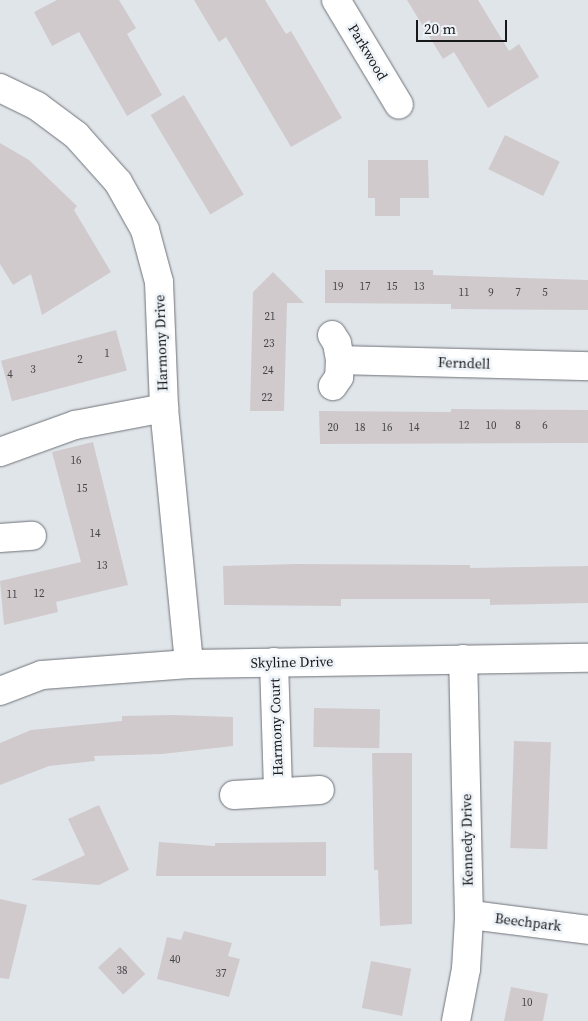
<!DOCTYPE html>
<style>
body{margin:0}
#map{position:relative;width:588px;height:1021px;overflow:hidden;background:#e0e5ea;font-family:"Source Serif 4",serif}
div>[style]{position:absolute}
.building>*{inset:0;background:#d0cacd;transform-origin:0 0}
.roads{filter:drop-shadow(0 0 1px #6f7378) drop-shadow(0 0 1px #6f7378)}
.minor>*{height:28px;margin:-14px;padding:0 14px;transform-origin:14px;border-radius:14px;background:#fff}
span{translate:-50% -50%;white-space:nowrap;text-align:center;line-height:1.15;-webkit-text-stroke:5px #eef3f8;paint-order:stroke}
.number-label{font-size:11px;color:#454447}
.number-label span{-webkit-text-stroke-width:0}
.street-label{font-size:14px;color:#17181a}
.scale{position:absolute;left:416px;top:20px;width:91px;height:22px;box-sizing:border-box;border:2px solid #17181a;border-top:0;padding-left:6px;font-size:15px;line-height:18px;white-space:nowrap;color:#17181a;-webkit-text-stroke:4px #eef3f8;paint-order:stroke}
</style>
<div id="map">
<div class="building">
<div style="clip-path:polygon(57px 0,119px 0,136px 28px,127px 34px,162px 95px,127px 116px,79px 32px,52px 46px,34px 12px)"></div>
<div style="clip-path:polygon(194px 0,265px 0,286px 34px,291px 31px,342px 118px,291px 147px,226px 37px,219px 42px)"></div>
<div style="clip-path:polygon(407px 0,478px 0,509px 51px,519px 44px,539px 77px,488px 108px,454px 52px,443px 59px)"></div>
<div style="left:184px;top:95px;width:116px;height:39px;rotate:59deg"></div>
<div style="left:505px;top:135px;width:61px;height:38px;rotate:26deg"></div>
<div style="clip-path:polygon(0 143px,29px 160px,77px 206px,74px 210px,111px 272px,42px 315px,31px 274px,13px 285px,0 264px)"></div>
<div style="clip-path:polygon(368px 160px,428px 160px,429px 198px,400px 198px,400px 216px,375px 216px,375px 198px,368px 198px)"></div>
<div style="clip-path:polygon(325px 270px,433px 270px,433px 275px,588px 280px,588px 310px,451px 309px,451px 304px,325px 303px)"></div>
<div style="clip-path:polygon(273px 272px,304px 303px,287px 303px,284px 411px,250px 411px,253px 292px)"></div>
<div style="left:116px;top:330px;width:42px;height:119px;rotate:75deg"></div>
<div style="clip-path:polygon(451px 409px,588px 410px,588px 443px,320px 444px,319px 411px,451px 412px)"></div>
<div style="clip-path:polygon(93px 442px,128px 585px,56px 602px,58px 612px,4px 625px,0 581px,81px 562px,52px 452px)"></div>
<div style="clip-path:polygon(295px 564px,470px 565px,470px 568px,588px 566px,588px 603px,490px 605px,490px 599px,341px 599px,341px 606px,224px 605px,223px 566px)"></div>
<div style="left:314px;top:708px;width:66px;height:39px;rotate:1deg"></div>
<div style="clip-path:polygon(172px 715px,233px 717px,233px 746px,162px 754px,94px 756px,95px 761px,49px 766px,0 785px,0 743px,31px 730px,122px 721px,122px 716px)"></div>
<div style="left:514px;top:741px;width:37px;height:107px;rotate:2deg"></div>
<div style="clip-path:polygon(372px 753px,412px 753px,412px 924px,380px 926px,378px 870px,374px 870px)"></div>
<div style="clip-path:polygon(99px 805px,129px 870px,99px 885px,31px 880px,85px 855px,68px 819px)"></div>
<div style="clip-path:polygon(159px 842px,215px 846px,215px 843px,326px 842px,326px 876px,156px 876px)"></div>
<div style="clip-path:polygon(0 899px,27px 905px,9px 979px,0 978px)"></div>
<div style="clip-path:polygon(184px 931px,232px 943px,228px 956px,240px 959px,229px 997px,157px 979px,167px 937px,181px 940px)"></div>
<div style="left:120px;top:947px;width:37px;height:30px;rotate:47deg"></div>
<div style="left:371px;top:961px;width:41px;height:48px;rotate:11deg"></div>
<div style="clip-path:polygon(511px 987px,548px 994px,543px 1021px,504px 1021px)"></div>
</div>
<div class="roads">
<div class="minor">
<div style="left:336px;top:0;width:122px;rotate:59deg"></div>
<div style="left:0;top:88px;width:41px;rotate:25.9deg"></div>
<div style="left:37px;top:106px;width:49px;rotate:36.6deg"></div>
<div style="left:76px;top:135px;width:63px;rotate:48.2deg"></div>
<div style="left:118px;top:182px;width:55px;rotate:60.6deg"></div>
<div style="left:145px;top:230px;width:54px;rotate:74.9deg"></div>
<div style="left:159px;top:282px;width:126px;rotate:87.7deg"></div>
<div style="left:164px;top:408px;width:257px;rotate:84.4deg"></div>
<div style="left:332px;top:335px;width:9px;rotate:58deg"></div>
<div style="left:337px;top:343px;width:17px;rotate:80deg"></div>
<div style="left:340px;top:360px;width:17px;rotate:93deg"></div>
<div style="left:339px;top:377px;width:11px;rotate:124deg"></div>
<div style="left:340px;top:360px;width:248px;rotate:1.4deg"></div>
<div style="left:0;top:452px;width:80px;rotate:-19.8deg"></div>
<div style="left:75px;top:425px;width:91px;rotate:-10.8deg"></div>
<div style="left:0;top:538px;width:32px;rotate:-4deg"></div>
<div style="left:274px;top:662px;width:130px;rotate:88.2deg"></div>
<div style="left:0;top:691px;width:45px;rotate:-20.9deg"></div>
<div style="left:42px;top:675px;width:147px;rotate:-4.3deg"></div>
<div style="left:189px;top:664px;width:399px;rotate:-0.9deg"></div>
<div style="left:234px;top:795px;width:86px;rotate:-3.3deg"></div>
<div style="left:469px;top:918px;width:10px;rotate:-11deg"></div>
<div style="left:479px;top:916px;width:110px;rotate:7.3deg"></div>
<div style="left:456px;top:1021px;width:53px;rotate:-79.1deg"></div>
<div style="left:466px;top:969px;width:51px;rotate:-86.6deg"></div>
<div style="left:469px;top:918px;width:259px;rotate:-91.3deg"></div>
</div>
</div>
<div class="number-label">
<span style="left:338px;top:287px">19</span>
<span style="left:365px;top:287px">17</span>
<span style="left:392px;top:287px">15</span>
<span style="left:419px;top:287px">13</span>
<span style="left:464px;top:293px">11</span>
<span style="left:491px;top:293px">9</span>
<span style="left:518px;top:293px">7</span>
<span style="left:545px;top:293px">5</span>
<span style="left:270px;top:317px">21</span>
<span style="left:269px;top:344px">23</span>
<span style="left:107px;top:354px">1</span>
<span style="left:80px;top:360px">2</span>
<span style="left:33px;top:370px">3</span>
<span style="left:268px;top:371px">24</span>
<span style="left:10px;top:375px">4</span>
<span style="left:267px;top:398px">22</span>
<span style="left:464px;top:426px">12</span>
<span style="left:491px;top:426px">10</span>
<span style="left:518px;top:426px">8</span>
<span style="left:545px;top:426px">6</span>
<span style="left:333px;top:428px">20</span>
<span style="left:360px;top:428px">18</span>
<span style="left:387px;top:428px">16</span>
<span style="left:414px;top:428px">14</span>
<span style="left:76px;top:461px">16</span>
<span style="left:82px;top:489px">15</span>
<span style="left:95px;top:534px">14</span>
<span style="left:102px;top:566px">13</span>
<span style="left:39px;top:594px">12</span>
<span style="left:12px;top:595px">11</span>
<span style="left:175px;top:960px">40</span>
<span style="left:122px;top:971px">38</span>
<span style="left:221px;top:974px">37</span>
<span style="left:527px;top:1003px">10</span>
</div>
<div class="street-label">
<span style="left:368px;top:52px;rotate:59deg">Parkwood</span>
<span style="left:161px;top:343px;rotate:-92deg">Harmony Drive</span>
<span style="left:464px;top:363px;rotate:2deg">Ferndell</span>
<span style="left:292px;top:662px;rotate:-1deg">Skyline Drive</span>
<span style="left:276px;top:727px;rotate:-92deg">Harmony Court</span>
<span style="left:467px;top:840px;rotate:-91deg">Kennedy Drive</span>
<span style="left:528px;top:922px;rotate:7deg">Beechpark</span>
</div>
<div class="scale">20 m</div>
</div>
